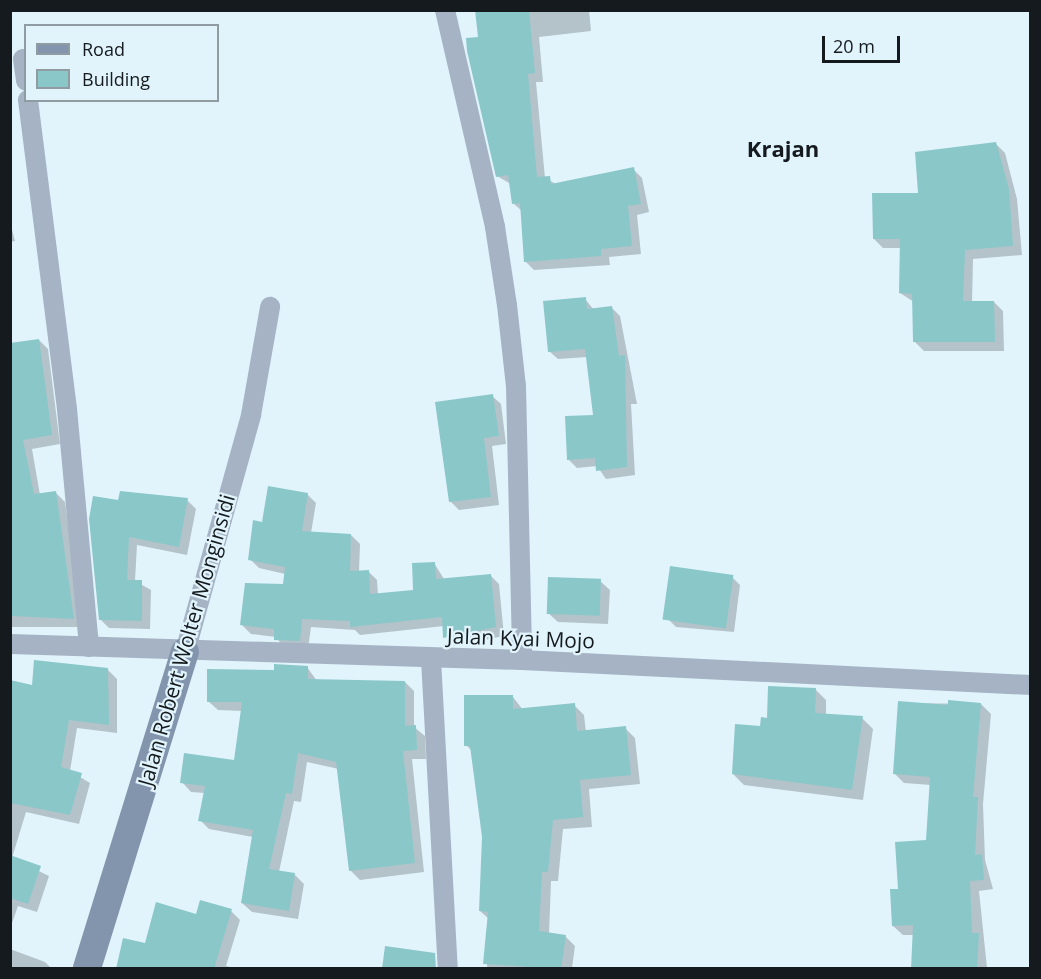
<!DOCTYPE html>
<style>
body{margin:0}
#map{position:relative;width:1041px;height:979px;overflow:hidden;background:#e1f4fc;font-family:"Open Sans",sans-serif}
div>[style]{position:absolute}
.shadow>*{inset:0;background:#0003}
.building>*{inset:0;background:#8ac7c9;transform-origin:0 0}
.street>*{height:20px;margin:-10px;padding:0 10px;transform-origin:10px;border-radius:10px;background:#a6b3c4}
.secondary>*{height:28px;margin:-14px;padding:0 14px;transform-origin:14px;border-radius:14px;background:#8295ad}
span{translate:-50% -50%;white-space:nowrap;text-align:center;line-height:1.15;-webkit-text-stroke:4.5px #e1f4fc;paint-order:stroke}
.street-label{font-size:21px;color:#141a1d}
.neighbourhood-label{font-size:22px;color:#141a1d;font-weight:700}
.frame{position:absolute;inset:0;border:12px solid #141a1d;pointer-events:none}
.legend{position:absolute;left:24px;top:24px;width:195px;height:78px;box-sizing:border-box;background:#e1f4fc;border:2px solid #8f9da3;margin:0;padding:8px 10px;list-style:none;font-size:18px;color:#141a1d}
.legend li{display:flex;align-items:center;gap:12px;height:30px}
.legend b{width:30px;border:2px solid #8f9da3}
.scale{position:absolute;left:822px;top:36px;width:78px;height:27px;box-sizing:border-box;border:3px solid #141a1d;border-top:0;padding-left:8px;font-size:18px;line-height:21px;white-space:nowrap;color:#141a1d;-webkit-text-stroke:4px #e1f4fc;paint-order:stroke}
</style>
<div id="map">
<div class="shadow">
<div style="clip-path:polygon(477px 10px,589px 10px,591px 31px,539px 37px,543px 82px,536px 82px,545px 178px,556px 184px,633px 169px,642px 178px,649px 212px,637px 215px,641px 254px,609px 257px,610px 265px,534px 270px,525px 261px,522px 211px,514px 204px,511px 184px,497px 176px)"></div>
<div style="clip-path:polygon(996px 144px,1005px 153px,1017px 199px,1022px 255px,973px 259px,972px 303px,994px 302px,1003px 311px,1004px 351px,924px 351px,915px 342px,914px 302px,900px 293px,902px 248px,883px 248px,874px 239px,920px 194px)"></div>
<div style="clip-path:polygon(10px 222px,15px 241px,10px 242px)"></div>
<div style="clip-path:polygon(585px 299px,594px 310px,611px 307px,620px 316px,637px 404px,631px 404px,635px 475px,606px 479px,597px 466px,577px 468px,568px 459px,595px 416px,588px 357px,558px 359px,549px 351px)"></div>
<div style="clip-path:polygon(39px 340px,48px 349px,60px 444px,32px 449px,40px 495px,56px 493px,65px 502px,83px 627px,10px 627px,10px 344px)"></div>
<div style="clip-path:polygon(492px 396px,501px 404px,506px 444px,492px 446px,499px 505px,459px 510px,451px 502px)"></div>
<div style="clip-path:polygon(121px 492px,187px 500px,196px 509px,187px 555px,137px 545px,135px 581px,151px 590px,150px 629px,109px 628px,100px 619px)"></div>
<div style="clip-path:polygon(307px 494px,316px 503px,311px 533px,351px 535px,360px 544px,359px 572px,368px 571px,377px 580px,378px 595px,415px 592px,434px 563px,444px 579px,490px 575px,499px 584px,504px 636px,454px 646px,444px 626px,360px 635px,355px 630px,311px 627px,308px 649px,285px 649px,276px 637px,251px 634px,242px 625px,284px 585px,285px 574px,259px 568px,250px 559px,263px 524px)"></div>
<div style="clip-path:polygon(732px 577px,740px 585px,734px 632px,676px 627px,668px 619px)"></div>
<div style="clip-path:polygon(600px 581px,610px 590px,608px 624px,558px 622px,548px 613px)"></div>
<div style="clip-path:polygon(307px 667px,317px 681px,405px 682px,414px 691px,414px 727px,425px 736px,426px 759px,412px 759px,424px 872px,360px 880px,351px 871px,339px 769px,307px 762px,301px 802px,294px 801px,279px 872px,294px 874px,304px 884px,298px 919px,252px 912px,242px 903px,253px 837px,209px 829px,200px 820px,205px 793px,191px 792px,182px 782px,235px 761px,242px 711px,218px 710px,208px 701px,276px 671px)"></div>
<div style="clip-path:polygon(108px 670px,117px 679px,117px 733px,77px 728px,70px 771px,90px 783px,79px 824px,26px 812px,12px 858px,49px 876px,37px 912px,18px 906px,10px 929px,10px 682px,34px 687px)"></div>
<div style="clip-path:polygon(815px 689px,826px 700px,826px 716px,862px 718px,873px 729px,863px 800px,744px 785px,733px 774px,761px 727px)"></div>
<div style="clip-path:polygon(513px 697px,523px 710px,574px 705px,584px 715px,586px 732px,625px 728px,635px 738px,640px 784px,589px 789px,592px 827px,563px 829px,558px 881px,551px 881px,549px 934px,565px 936px,575px 946px,572px 968px,487px 968px,489px 919px,480px 911px,483px 837px,472px 751px,466px 745px)"></div>
<div style="clip-path:polygon(899px 703px,981px 704px,991px 714px,983px 804px,985px 860px,993px 889px,979px 891px,987px 968px,912px 968px,914px 935px,903px 935px,893px 926px,899px 890px,928px 842px,931px 785px,904px 783px,895px 774px)"></div>
<div style="clip-path:polygon(231px 911px,240px 920px,226px 966px,235px 968px,117px 968px,197px 916px)"></div>
<div style="clip-path:polygon(10px 949px,45px 962px,51px 968px,10px 968px)"></div>
</div>
<div class="building">
<div style="clip-path:polygon(475px 10px,529px 10px,535px 73px,528px 74px,537px 177px,550px 176px,551px 184px,634px 167px,641px 204px,628px 206px,632px 246px,601px 249px,601px 256px,524px 262px,520px 203px,512px 204px,508px 175px,496px 177px,467px 51px,466px 38px,478px 37px)"></div>
<div style="clip-path:polygon(996px 142px,1009px 189px,1013px 246px,965px 250px,963px 301px,994px 301px,995px 342px,913px 342px,912px 294px,899px 293px,900px 239px,873px 239px,872px 193px,918px 193px,915px 152px)"></div>
<div style="clip-path:polygon(586px 297px,587px 309px,612px 306px,619px 356px,625px 355px,627px 467px,596px 471px,595px 458px,567px 460px,565px 416px,593px 415px,585px 349px,548px 352px,543px 301px)"></div>
<div style="clip-path:polygon(39px 339px,52px 435px,23px 440px,34px 494px,56px 491px,74px 619px,12px 616px,10px 343px)"></div>
<div style="clip-path:polygon(493px 394px,499px 436px,484px 438px,491px 497px,449px 502px,435px 402px)"></div>
<div style="clip-path:polygon(268px 486px,308px 493px,302px 531px,351px 534px,350px 571px,369px 570px,370px 594px,413px 590px,412px 563px,435px 562px,436px 579px,491px 574px,496px 627px,443px 638px,442px 617px,350px 627px,350px 621px,302px 619px,300px 641px,274px 640px,274px 629px,240px 625px,245px 583px,283px 584px,285px 567px,248px 560px,253px 520px,262px 522px)"></div>
<div style="clip-path:polygon(120px 491px,188px 498px,179px 547px,129px 537px,127px 580px,142px 580px,142px 621px,99px 620px,89px 519px,93px 496px,118px 500px)"></div>
<div style="left:670px;top:566px;width:64px;height:54px;rotate:8deg"></div>
<div style="left:548px;top:577px;width:53px;height:37px;rotate:2deg"></div>
<div style="clip-path:polygon(34px 660px,108px 668px,109px 725px,69px 720px,61px 767px,82px 773px,70px 815px,10px 803px,10px 680px,32px 685px)"></div>
<div style="clip-path:polygon(274px 664px,308px 666px,308px 679px,405px 681px,405px 726px,416px 725px,417px 750px,403px 751px,415px 863px,349px 871px,336px 762px,298px 753px,292px 794px,286px 793px,269px 869px,295px 873px,289px 911px,241px 903px,253px 830px,198px 821px,205px 786px,180px 783px,184px 753px,234px 760px,242px 702px,207px 702px,207px 669px,274px 670px)"></div>
<div style="clip-path:polygon(768px 686px,816px 688px,815px 713px,863px 716px,852px 790px,732px 774px,735px 724px,760px 726px,761px 717px,767px 718px)"></div>
<div style="clip-path:polygon(464px 695px,513px 695px,513px 709px,575px 703px,577px 731px,626px 726px,631px 775px,580px 780px,583px 817px,553px 820px,548px 872px,542px 872px,539px 931px,566px 935px,561px 969px,483px 964px,488px 912px,479px 911px,482px 837px,470px 746px,464px 746px)"></div>
<div style="clip-path:polygon(948px 700px,981px 703px,973px 797px,978px 797px,975px 855px,982px 854px,984px 880px,970px 881px,972px 933px,979px 933px,977px 969px,911px 969px,913px 925px,892px 926px,890px 889px,898px 889px,895px 842px,926px 840px,930px 777px,893px 774px,898px 701px,948px 705px)"></div>
<div style="clip-path:polygon(10px 855px,41px 866px,28px 904px,10px 898px)"></div>
<div style="clip-path:polygon(200px 900px,232px 909px,214px 969px,116px 969px,123px 938px,145px 943px,156px 902px,196px 914px)"></div>
<div style="clip-path:polygon(385px 946px,435px 953px,436px 969px,382px 969px)"></div>
</div>
<div class="street">
<div style="left:445px;top:10px;width:223px;rotate:77deg"></div>
<div style="left:495px;top:227px;width:79px;rotate:81.3deg"></div>
<div style="left:507px;top:305px;width:81px;rotate:83.7deg"></div>
<div style="left:516px;top:386px;width:274px;rotate:88.7deg"></div>
<div style="left:23px;top:59px;width:22px;rotate:82deg"></div>
<div style="left:28px;top:100px;width:311px;rotate:82.8deg"></div>
<div style="left:67px;top:409px;width:239px;rotate:84.7deg"></div>
<div style="left:10px;top:644px;width:512px;rotate:1.79deg"></div>
<div style="left:522px;top:660px;width:509px;rotate:2.82deg"></div>
<div style="left:185px;top:652px;width:246px;rotate:-74.4deg"></div>
<div style="left:251px;top:415px;width:110px;rotate:-80deg"></div>
<div style="left:431px;top:659px;width:309px;rotate:86.9deg"></div>
</div>
<div class="secondary">
<div style="left:87px;top:968px;width:331px;rotate:-72.8deg"></div>
</div>
<div class="street-label">
<span style="left:521px;top:638px;rotate:2deg">Jalan Kyai Mojo</span>
<span style="left:186px;top:640px;rotate:-74deg">Jalan Robert Wolter Monginsidi</span>
</div>
<div class="neighbourhood-label">
<span style="left:783px;top:149px">Krajan</span>
</div>
<div class="frame"></div>
<ul class="legend">
<li><b style="height:8px;background:#8295ad"></b>Road</li>
<li><b style="height:16px;background:#8ac7c9"></b>Building</li>
</ul>
<div class="scale">20 m</div>
</div>
